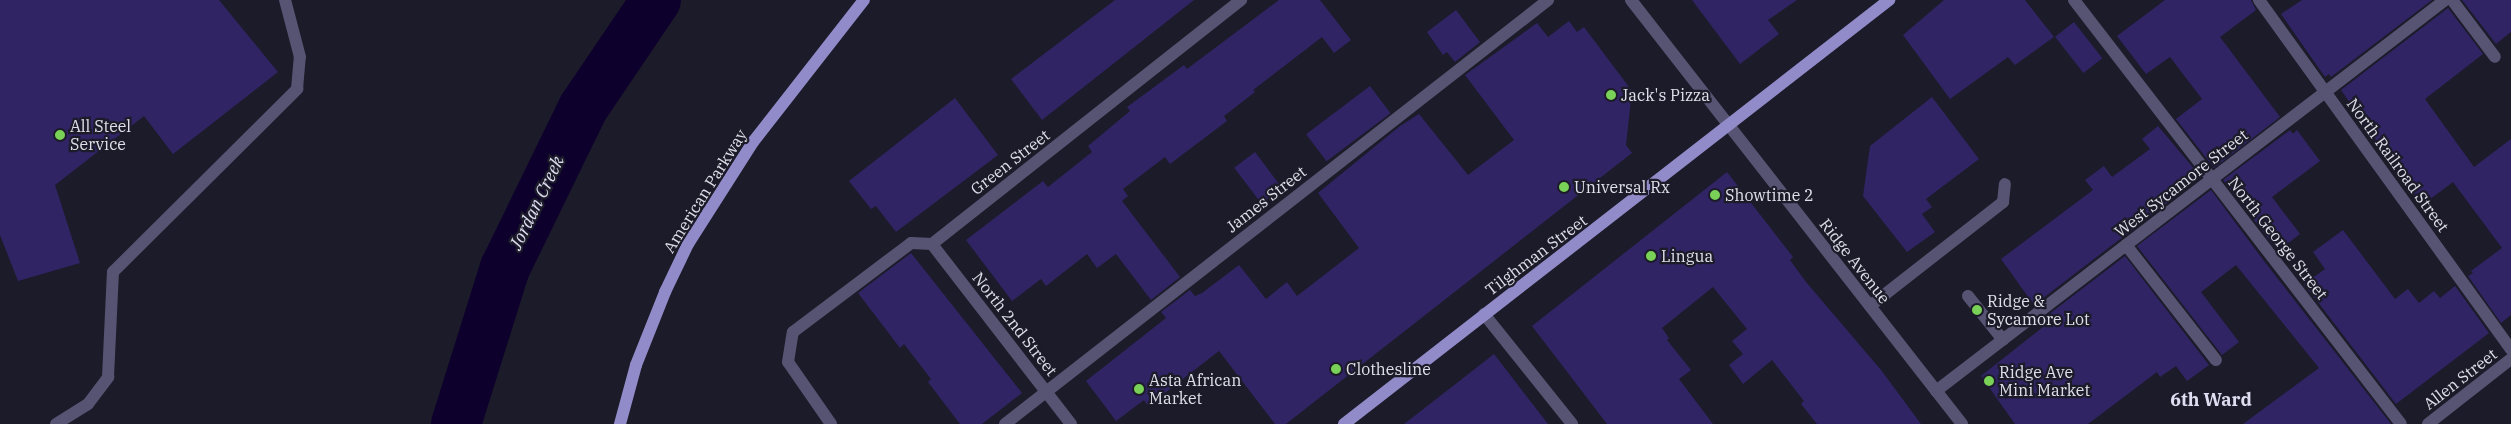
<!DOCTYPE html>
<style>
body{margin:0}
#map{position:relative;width:2511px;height:424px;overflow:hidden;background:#1c1b29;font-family:"IBM Plex Serif",serif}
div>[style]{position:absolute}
.river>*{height:50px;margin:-25px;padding:0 25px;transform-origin:25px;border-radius:25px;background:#0e002d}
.building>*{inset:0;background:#312465;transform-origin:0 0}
.lane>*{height:12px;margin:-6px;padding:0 6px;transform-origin:6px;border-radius:6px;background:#565472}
.street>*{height:12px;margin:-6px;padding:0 6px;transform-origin:6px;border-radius:6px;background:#565472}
.primary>*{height:12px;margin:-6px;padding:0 6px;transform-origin:6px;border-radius:6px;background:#918bc9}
.dots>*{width:14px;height:14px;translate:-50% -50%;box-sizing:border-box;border:2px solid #1c1b29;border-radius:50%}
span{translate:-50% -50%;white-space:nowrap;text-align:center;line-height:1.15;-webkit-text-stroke:4.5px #1c1b29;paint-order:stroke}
.poi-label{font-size:16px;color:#e0dfe9}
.left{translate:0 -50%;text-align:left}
.street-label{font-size:16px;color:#e0dfe9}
.water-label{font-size:18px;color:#dddcf1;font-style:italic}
.neighbourhood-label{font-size:18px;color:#deddf1;font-weight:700}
</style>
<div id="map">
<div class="river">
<div style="left:456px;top:424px;width:164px;rotate:-72.6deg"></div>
<div style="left:505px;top:268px;width:178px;rotate:-64deg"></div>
<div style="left:583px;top:108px;width:130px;rotate:-55.9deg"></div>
</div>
<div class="building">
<div style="clip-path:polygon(0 0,219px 0,278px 72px,173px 154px,144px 116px,55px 185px,80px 263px,18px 281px,0 235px)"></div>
<div style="clip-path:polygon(1115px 0,1194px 0,1042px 120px,1011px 79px)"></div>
<div style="clip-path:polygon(1279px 0,1320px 0,1351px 40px,1334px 53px,1322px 37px,1253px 90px,1255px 92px,1224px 116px,1227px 121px,1170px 164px,1165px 157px,1123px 189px,1128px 196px,1122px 201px,1180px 277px,1151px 300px,1116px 254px,1097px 268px,1087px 254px,1046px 286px,1041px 279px,1012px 301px,966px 240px,1043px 181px,1048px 187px,1092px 152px,1088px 146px,1130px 111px,1127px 107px,1184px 65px,1187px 69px)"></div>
<div style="clip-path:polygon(1692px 0,1797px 0,1768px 20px,1779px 34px,1740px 64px)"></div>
<div style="clip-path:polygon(1944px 0,2025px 0,2054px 37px,2015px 65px,2008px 57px,1950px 99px,1903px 35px)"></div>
<div style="clip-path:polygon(2165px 0,2251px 0,2256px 10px,2220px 37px,2280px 117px,2214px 168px,2176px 119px,2202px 99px,2170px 57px,2146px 74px,2117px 36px)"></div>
<div style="clip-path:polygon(2302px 0,2432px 0,2331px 77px,2329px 74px,2325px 77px,2281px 14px)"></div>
<div style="clip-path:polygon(2462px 0,2511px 0,2511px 32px,2496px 44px)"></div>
<div style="clip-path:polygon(2448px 8px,2483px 54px,2425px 99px,2474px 167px,2511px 139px,2511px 315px,2501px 323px,2468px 276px,2473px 273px,2471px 271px,2502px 248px,2453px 182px,2421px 206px,2341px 90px)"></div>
<div style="clip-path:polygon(1456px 10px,1480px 42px,1455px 62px,1447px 52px,1443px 55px,1427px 32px)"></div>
<div style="clip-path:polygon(1569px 21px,1577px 32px,1584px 27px,1632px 91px,1626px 145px,1632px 153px,1286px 424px,1275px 424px,1219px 351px,1148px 406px,1144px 400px,1116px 421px,1086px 381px,1166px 318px,1161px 312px,1190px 290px,1195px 296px,1202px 293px,1239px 265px,1266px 299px,1287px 282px,1297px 296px,1359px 248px,1318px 193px,1400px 126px,1419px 114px,1468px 175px,1514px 140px,1465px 75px,1537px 23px,1548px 37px)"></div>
<div style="left:2074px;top:22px;width:46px;height:24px;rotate:52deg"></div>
<div style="left:1370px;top:86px;width:34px;height:80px;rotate:53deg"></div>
<div style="clip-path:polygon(1932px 97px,1979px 159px,1926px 199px,1932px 207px,1922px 214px,1935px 232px,1907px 252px,1863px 196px,1870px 146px)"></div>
<div style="clip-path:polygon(955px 98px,998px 155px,896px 232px,876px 206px,871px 209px,849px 181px)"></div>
<div style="clip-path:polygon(2158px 126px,2201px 177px,2034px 305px,2001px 259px,2093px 190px,2085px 180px,2104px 166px,2112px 177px,2150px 149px,2142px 139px)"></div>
<div style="clip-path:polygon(2290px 130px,2293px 134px,2297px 130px,2320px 161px,2272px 197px,2300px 234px,2278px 251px,2223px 180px)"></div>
<div style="left:1255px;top:152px;width:45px;height:26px;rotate:53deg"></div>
<div style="clip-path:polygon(1727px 172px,1793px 257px,1790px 260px,1806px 282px,1881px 370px,1921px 424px,1817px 424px,1801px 404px,1804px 401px,1772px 360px,1743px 384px,1729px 365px,1743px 354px,1732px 341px,1747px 329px,1713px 287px,1662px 328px,1669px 338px,1667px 340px,1691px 370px,1679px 379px,1713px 424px,1607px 424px,1532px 326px)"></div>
<div style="clip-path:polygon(2211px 190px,2264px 261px,2391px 424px,2243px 424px,2319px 368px,2236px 265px,2201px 292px,2239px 342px,2222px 355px,2137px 246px)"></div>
<div style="clip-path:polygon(2343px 230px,2395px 299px,2408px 289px,2419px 303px,2434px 291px,2440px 298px,2455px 286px,2489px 333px,2396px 404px,2304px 284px,2325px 269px,2313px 252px)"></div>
<div style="clip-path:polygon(911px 253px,1022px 393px,982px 424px,960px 424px,928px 382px,931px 379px,904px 344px,900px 348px,858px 293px)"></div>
<div style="clip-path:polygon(2125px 256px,2209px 365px,2187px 381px,2176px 366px,2160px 377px,2157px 372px,2088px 424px,2015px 424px,1981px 376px,2048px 323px,2044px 318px)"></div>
<div style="clip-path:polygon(1494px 354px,1548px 424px,1404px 424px,1462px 379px)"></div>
</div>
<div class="lane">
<div style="left:2074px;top:0;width:535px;rotate:52.36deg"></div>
<div style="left:2452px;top:0;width:71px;rotate:53deg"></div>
<div style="left:2126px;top:245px;width:146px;rotate:52deg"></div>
<div style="left:1968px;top:296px;width:56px;rotate:51.5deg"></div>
<div style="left:1870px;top:306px;width:169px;rotate:-38deg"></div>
<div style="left:2003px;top:202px;width:18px;rotate:-84deg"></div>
<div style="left:1936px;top:391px;width:642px;rotate:-37.53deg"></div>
<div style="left:56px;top:424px;width:38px;rotate:-32deg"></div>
<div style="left:88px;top:404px;width:34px;rotate:-53deg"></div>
<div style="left:108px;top:377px;width:105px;rotate:-87.3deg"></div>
<div style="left:113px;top:272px;width:260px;rotate:-44.8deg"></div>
<div style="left:297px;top:89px;width:32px;rotate:-85deg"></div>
<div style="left:300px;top:57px;width:59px;rotate:-104.7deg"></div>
<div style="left:831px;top:424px;width:75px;rotate:-124.7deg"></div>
<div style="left:788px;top:362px;width:30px;rotate:-81deg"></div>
<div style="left:793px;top:332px;width:148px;rotate:-37deg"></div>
<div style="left:911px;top:243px;width:21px;rotate:3deg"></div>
<div style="left:1005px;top:424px;width:689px;rotate:-37.98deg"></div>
</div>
<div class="street">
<div style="left:1631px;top:0;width:538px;rotate:52.02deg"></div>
<div style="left:2259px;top:0;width:431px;rotate:54.2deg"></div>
<div style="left:1484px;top:314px;width:141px;rotate:51.3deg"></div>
<div style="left:1071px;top:424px;width:227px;rotate:-127.7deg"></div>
<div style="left:932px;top:244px;width:394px;rotate:-38.3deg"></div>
<div style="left:2428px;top:424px;width:105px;rotate:-38.1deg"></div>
</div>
<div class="primary">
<div style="left:620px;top:424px;width:61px;rotate:-74.8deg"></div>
<div style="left:636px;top:365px;width:79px;rotate:-68.3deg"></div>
<div style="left:665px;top:292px;width:53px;rotate:-64.4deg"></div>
<div style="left:688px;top:244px;width:121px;rotate:-57.5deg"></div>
<div style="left:753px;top:142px;width:180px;rotate:-52deg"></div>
<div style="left:1344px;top:424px;width:691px;rotate:-37.88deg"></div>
</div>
<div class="dots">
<div style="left:1611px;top:95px;background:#79d157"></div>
<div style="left:60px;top:135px;background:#79d157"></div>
<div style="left:1564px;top:187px;background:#79d157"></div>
<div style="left:1715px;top:195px;background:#79d157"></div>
<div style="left:1651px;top:256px;background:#79d157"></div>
<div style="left:1977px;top:310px;background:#79d157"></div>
<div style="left:1336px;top:369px;background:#79d157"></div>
<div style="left:1989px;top:381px;background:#79d157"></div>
<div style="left:1139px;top:389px;background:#79d157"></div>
</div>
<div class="poi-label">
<span class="left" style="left:1621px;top:95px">Jack's Pizza</span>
<span class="left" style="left:70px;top:135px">All Steel<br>Service</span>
<span class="left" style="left:1574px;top:187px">Universal Rx</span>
<span class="left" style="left:1725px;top:195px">Showtime 2</span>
<span class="left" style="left:1661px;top:256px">Lingua</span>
<span class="left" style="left:1987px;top:310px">Ridge &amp;<br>Sycamore Lot</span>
<span class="left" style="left:1346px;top:369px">Clothesline</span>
<span class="left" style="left:1999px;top:381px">Ridge Ave<br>Mini Market</span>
<span class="left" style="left:1149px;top:389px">Asta African<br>Market</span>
</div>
<div class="street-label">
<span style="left:1010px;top:162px;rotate:-38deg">Green Street</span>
<span style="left:2398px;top:165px;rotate:54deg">North Railroad Street</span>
<span style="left:2181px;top:183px;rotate:-38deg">West Sycamore Street</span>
<span style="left:705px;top:191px;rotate:-58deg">American Parkway</span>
<span style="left:1266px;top:199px;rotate:-38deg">James Street</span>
<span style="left:2278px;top:238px;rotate:52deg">North George Street</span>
<span style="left:1536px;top:255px;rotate:-37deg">Tilghman Street</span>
<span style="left:1855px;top:261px;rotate:52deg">Ridge Avenue</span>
<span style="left:1015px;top:324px;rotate:52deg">North 2nd Street</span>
<span style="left:2460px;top:379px;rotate:-38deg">Allen Street</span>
</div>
<div class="water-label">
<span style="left:537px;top:203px;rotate:-64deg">Jordan Creek</span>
</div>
<div class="neighbourhood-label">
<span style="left:2211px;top:400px">6th Ward</span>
</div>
</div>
